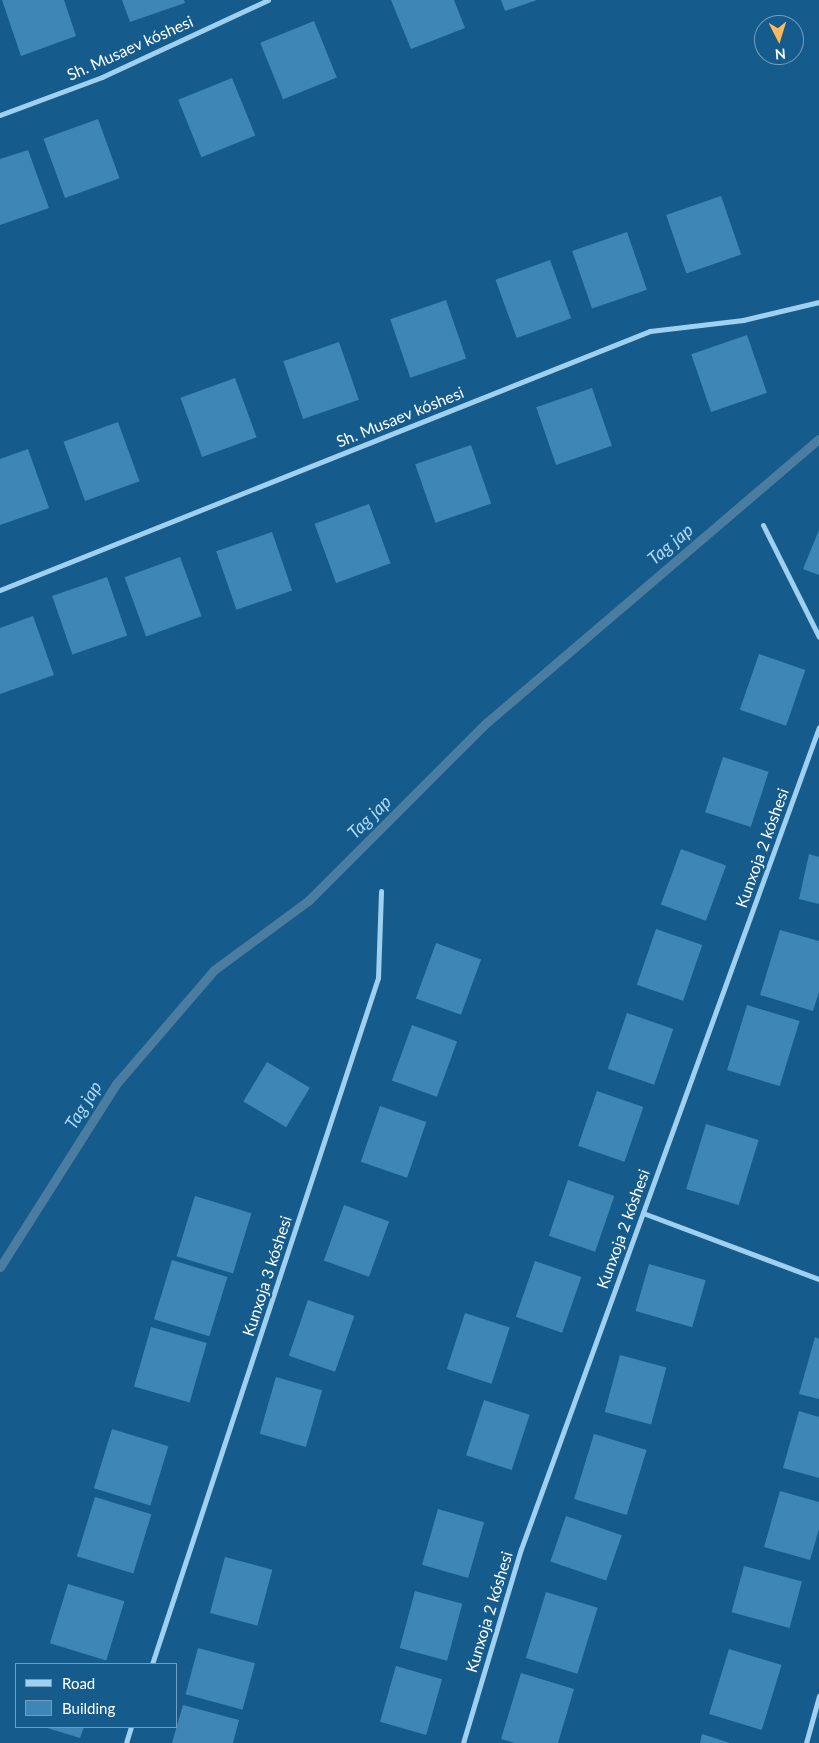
<!DOCTYPE html>
<meta charset="utf-8">
<style>
body{margin:0}
#map{position:relative;width:819px;height:1743px;overflow:hidden;background:#155c8d;font-family:Lato,sans-serif}
div>[style]{position:absolute}
.stream>*{height:9px;margin:-4.5px;padding:0 4.5px;transform-origin:4.5px;border-radius:4.5px;background:#4b7da1}
.building>*{inset:0;background:#3d86b6;transform-origin:0 0}
.minor>*{height:5px;margin:-2.5px;padding:0 2.5px;transform-origin:2.5px;border-radius:2.5px;background:#a0d0f0}
span{translate:-50% -50%;white-space:nowrap;text-align:center;line-height:1.15;-webkit-text-stroke:4.5px #155c8d;paint-order:stroke}
.street-label{font-size:16px;color:#fff}
.water-label{font-size:18px;color:#abd9f7;font-style:italic}
.legend{position:absolute;left:15px;top:1663px;width:162px;height:65px;box-sizing:border-box;background:#155c8d;border:1px solid #739dbb;margin:0;padding:6px 9px;list-style:none;font-size:15px;color:#fff}
.legend li{display:flex;align-items:center;gap:10px;height:25px}
.legend b{width:25px;border:1px solid #739dbb}
.north{position:absolute;left:754px;top:15px;width:50px;height:50px;box-sizing:border-box;background:#155c8d;border:1px solid #739dbb;border-radius:50%;rotate:175deg;font-size:14px;font-weight:700;line-height:20px;text-align:center;color:#fff}
.north::after{content:'';display:block;margin:auto;width:18px;height:22px;background:#ffb85e;clip-path:polygon(50% 0,100% 100%,50% 72%,0 100%)}
</style>
<div id="map">
<div class="stream">
<div style="left:0;top:1267px;width:217px;rotate:-57.6deg"></div>
<div style="left:116px;top:1084px;width:150px;rotate:-49.3deg"></div>
<div style="left:214px;top:970px;width:117px;rotate:-36.3deg"></div>
<div style="left:308px;top:901px;width:250px;rotate:-45deg"></div>
<div style="left:485px;top:724px;width:439px;rotate:-40.5deg"></div>
</div>
<div class="building">
<div style="clip-path:polygon(2px 0,64px 0,76px 36px,21px 56px)"></div>
<div style="clip-path:polygon(122px 0,184px 0,185px 3px,130px 22px)"></div>
<div style="clip-path:polygon(391px 0,454px 0,465px 28px,411px 49px)"></div>
<div style="clip-path:polygon(501px 0,537px 0,505px 11px)"></div>
<div style="left:314px;top:21px;width:61px;height:58px;rotate:68deg"></div>
<div style="left:232px;top:78px;width:62px;height:58px;rotate:68deg"></div>
<div style="left:98px;top:119px;width:63px;height:58px;rotate:70deg"></div>
<div style="clip-path:polygon(28px 150px,49px 208px,0 225px,0 159px)"></div>
<div style="left:721px;top:196px;width:62px;height:58px;rotate:71deg"></div>
<div style="left:627px;top:232px;width:61px;height:58px;rotate:71deg"></div>
<div style="left:550px;top:260px;width:62px;height:58px;rotate:70deg"></div>
<div style="left:446px;top:300px;width:62px;height:59px;rotate:71deg"></div>
<div style="left:747px;top:335px;width:61px;height:59px;rotate:71deg"></div>
<div style="left:339px;top:342px;width:61px;height:59px;rotate:71deg"></div>
<div style="left:235px;top:378px;width:63px;height:58px;rotate:70deg"></div>
<div style="left:592px;top:388px;width:61px;height:59px;rotate:71deg"></div>
<div style="left:118px;top:422px;width:63px;height:58px;rotate:70deg"></div>
<div style="left:471px;top:445px;width:62px;height:59px;rotate:71deg"></div>
<div style="clip-path:polygon(28px 449px,49px 508px,0 525px,0 459px)"></div>
<div style="left:369px;top:504px;width:63px;height:58px;rotate:70deg"></div>
<div style="clip-path:polygon(819px 530px,819px 575px,803px 569px)"></div>
<div style="left:272px;top:532px;width:62px;height:59px;rotate:71deg"></div>
<div style="left:180px;top:557px;width:63px;height:59px;rotate:70deg"></div>
<div style="left:107px;top:577px;width:62px;height:58px;rotate:71deg"></div>
<div style="clip-path:polygon(33px 616px,54px 675px,0 694px,0 628px)"></div>
<div style="left:759px;top:654px;width:49px;height:59px;rotate:19deg"></div>
<div style="left:723px;top:757px;width:48px;height:58px;rotate:18deg"></div>
<div style="left:681px;top:849px;width:48px;height:59px;rotate:20deg"></div>
<div style="clip-path:polygon(809px 854px,819px 857px,819px 904px,799px 899px)"></div>
<div style="left:656px;top:929px;width:49px;height:59px;rotate:19deg"></div>
<div style="clip-path:polygon(780px 930px,819px 941px,819px 992px,813px 1011px,760px 995px)"></div>
<div style="left:436px;top:943px;width:48px;height:59px;rotate:20deg"></div>
<div style="left:747px;top:1005px;width:55px;height:68px;rotate:17deg"></div>
<div style="left:627px;top:1013px;width:49px;height:59px;rotate:19deg"></div>
<div style="left:412px;top:1025px;width:48px;height:59px;rotate:20deg"></div>
<div style="left:267px;top:1062px;width:50px;height:46px;rotate:31deg"></div>
<div style="left:597px;top:1091px;width:49px;height:58px;rotate:19deg"></div>
<div style="left:380px;top:1106px;width:49px;height:59px;rotate:19deg"></div>
<div style="left:706px;top:1124px;width:55px;height:68px;rotate:17deg"></div>
<div style="left:568px;top:1180px;width:49px;height:59px;rotate:19deg"></div>
<div style="left:195px;top:1196px;width:59px;height:63px;rotate:17deg"></div>
<div style="left:344px;top:1205px;width:48px;height:59px;rotate:20deg"></div>
<div style="left:172px;top:1260px;width:58px;height:62px;rotate:17deg"></div>
<div style="left:535px;top:1261px;width:49px;height:59px;rotate:19deg"></div>
<div style="left:649px;top:1264px;width:59px;height:49px;rotate:16deg"></div>
<div style="left:308px;top:1300px;width:49px;height:59px;rotate:19deg"></div>
<div style="left:465px;top:1313px;width:47px;height:59px;rotate:18deg"></div>
<div style="left:151px;top:1327px;width:58px;height:62px;rotate:16deg"></div>
<div style="clip-path:polygon(815px 1337px,819px 1339px,819px 1399px,799px 1394px)"></div>
<div style="left:620px;top:1355px;width:48px;height:59px;rotate:15deg"></div>
<div style="left:276px;top:1377px;width:48px;height:59px;rotate:16deg"></div>
<div style="left:484px;top:1400px;width:48px;height:58px;rotate:18deg"></div>
<div style="clip-path:polygon(799px 1411px,819px 1417px,819px 1478px,783px 1468px)"></div>
<div style="left:112px;top:1429px;width:59px;height:62px;rotate:17deg"></div>
<div style="left:594px;top:1434px;width:55px;height:68px;rotate:17deg"></div>
<div style="clip-path:polygon(780px 1491px,819px 1502px,819px 1529px,810px 1560px,764px 1547px)"></div>
<div style="left:95px;top:1497px;width:59px;height:62px;rotate:17deg"></div>
<div style="left:438px;top:1509px;width:48px;height:58px;rotate:16deg"></div>
<div style="left:566px;top:1516px;width:59px;height:48px;rotate:19deg"></div>
<div style="left:225px;top:1557px;width:49px;height:58px;rotate:15deg"></div>
<div style="left:744px;top:1566px;width:60px;height:48px;rotate:15deg"></div>
<div style="left:68px;top:1584px;width:59px;height:62px;rotate:17deg"></div>
<div style="left:415px;top:1591px;width:49px;height:59px;rotate:15deg"></div>
<div style="left:546px;top:1592px;width:54px;height:69px;rotate:17deg"></div>
<div style="left:198px;top:1648px;width:59px;height:48px;rotate:15deg"></div>
<div style="left:729px;top:1649px;width:55px;height:68px;rotate:17deg"></div>
<div style="left:396px;top:1666px;width:48px;height:58px;rotate:16deg"></div>
<div style="clip-path:polygon(521px 1673px,574px 1689px,558px 1743px,515px 1743px,501px 1739px)"></div>
<div style="clip-path:polygon(183px 1705px,239px 1720px,233px 1743px,172px 1743px)"></div>
<div style="clip-path:polygon(44px 1727px,84px 1727px,80px 1738px)"></div>
<div style="clip-path:polygon(702px 1734px,730px 1743px,700px 1743px)"></div>
</div>
<div class="minor">
<div style="left:0;top:115px;width:109px;rotate:-20.4deg"></div>
<div style="left:102px;top:77px;width:183px;rotate:-24.9deg"></div>
<div style="left:763px;top:525px;width:125px;rotate:63.4deg"></div>
<div style="left:0;top:590px;width:700px;rotate:-21.73deg"></div>
<div style="left:650px;top:331px;width:94px;rotate:-6.7deg"></div>
<div style="left:743px;top:320px;width:78px;rotate:-13.3deg"></div>
<div style="left:643px;top:1213px;width:188px;rotate:20.6deg"></div>
<div style="left:152px;top:1664px;width:722px;rotate:-71.77deg"></div>
<div style="left:378px;top:978px;width:87px;rotate:-88deg"></div>
<div style="left:126px;top:1743px;width:17px;rotate:-73deg"></div>
<div style="left:463px;top:1743px;width:202px;rotate:-73.4deg"></div>
<div style="left:521px;top:1549px;width:874px;rotate:-70.07deg"></div>
<div style="left:806px;top:1743px;width:49px;rotate:-74.5deg"></div>
</div>
<div class="street-label">
<span style="left:130px;top:48px;rotate:-24deg">Sh. Musaev kóshesi</span>
<span style="left:400px;top:417px;rotate:-22deg">Sh. Musaev kóshesi</span>
<span style="left:762px;top:848px;rotate:-70deg">Kunxoja 2 kóshesi</span>
<span style="left:623px;top:1229px;rotate:-70deg">Kunxoja 2 kóshesi</span>
<span style="left:267px;top:1276px;rotate:-72deg">Kunxoja 3 kóshesi</span>
<span style="left:489px;top:1612px;rotate:-73deg">Kunxoja 2 kóshesi</span>
</div>
<div class="water-label">
<span style="left:670px;top:544px;rotate:-40deg">Tag jap</span>
<span style="left:369px;top:817px;rotate:-45deg">Tag jap</span>
<span style="left:83px;top:1105px;rotate:-58deg">Tag jap</span>
</div>
<ul class="legend">
<li><b style="height:6px;background:#a0d0f0"></b>Road</li>
<li><b style="height:14px;background:#3d86b6"></b>Building</li>
</ul>
<div class="north">N</div>
</div>
